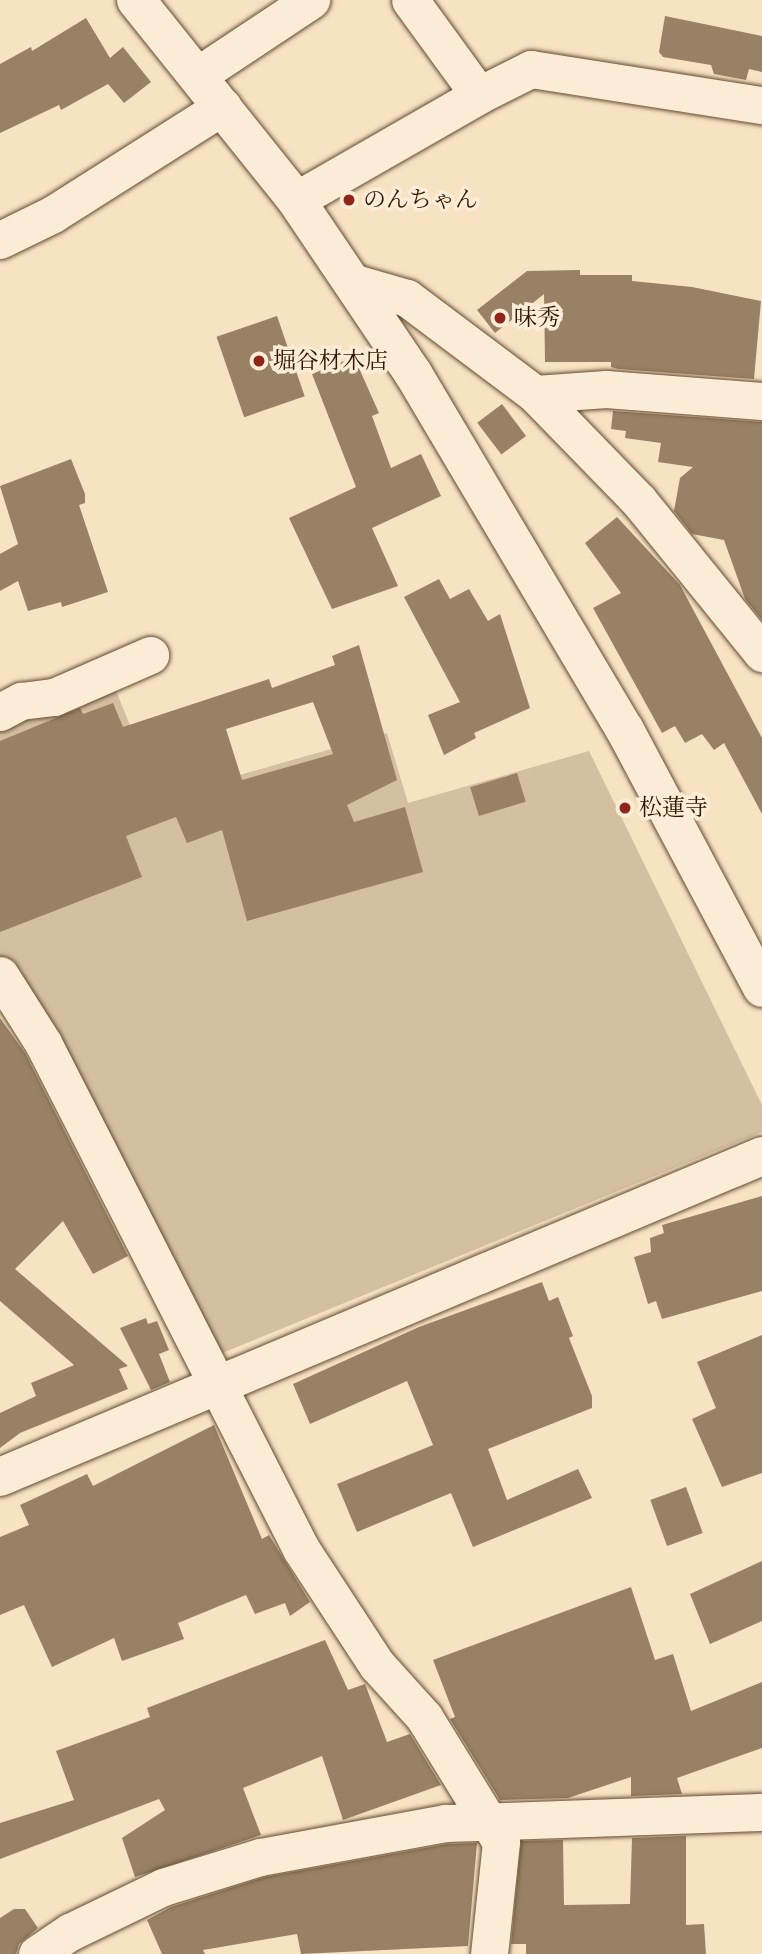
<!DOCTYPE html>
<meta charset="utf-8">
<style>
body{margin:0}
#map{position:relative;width:762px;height:1954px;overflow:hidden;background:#f7e2c2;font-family:"IM FELL Double Pica","Noto Serif JP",serif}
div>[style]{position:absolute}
.green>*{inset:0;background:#d5bfa1}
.building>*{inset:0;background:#988165;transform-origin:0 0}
.roads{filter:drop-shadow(0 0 2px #624a30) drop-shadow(0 0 2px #624a30)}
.street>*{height:37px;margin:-18.5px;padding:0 18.5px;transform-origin:18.5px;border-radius:18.5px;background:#faecd7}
.secondary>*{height:38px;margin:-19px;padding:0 19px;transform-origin:19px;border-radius:19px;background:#faecd7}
.dots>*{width:19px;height:19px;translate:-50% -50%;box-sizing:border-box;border:4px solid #faecd7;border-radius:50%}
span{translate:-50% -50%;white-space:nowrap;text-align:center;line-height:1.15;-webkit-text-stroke:7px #faecd7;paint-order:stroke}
.poi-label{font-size:23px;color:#311700}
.left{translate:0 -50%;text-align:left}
</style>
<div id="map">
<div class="green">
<div style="clip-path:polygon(113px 683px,159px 798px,387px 733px,408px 803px,589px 751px,762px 1105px,762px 1132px,220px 1354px,51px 1038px,0 956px,0 729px)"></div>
</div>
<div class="building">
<div style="clip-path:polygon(665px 16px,762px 36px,762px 72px,749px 69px,746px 80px,714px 74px,711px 65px,663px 57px,659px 52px)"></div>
<div style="clip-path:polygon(86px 18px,110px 58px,123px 47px,151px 82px,124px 103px,108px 84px,61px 110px,59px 105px,0 133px,0 64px,31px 47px,32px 51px)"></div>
<div style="clip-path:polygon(580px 270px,580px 275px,632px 275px,632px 281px,692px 287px,761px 301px,754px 379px,618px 369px,611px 367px,611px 362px,545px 362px,544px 294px,495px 333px,477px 310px,527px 271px)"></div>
<div style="left:277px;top:316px;width:85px;height:64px;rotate:71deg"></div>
<div style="clip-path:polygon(354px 357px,379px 413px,372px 416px,391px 468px,421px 454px,441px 496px,372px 528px,398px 586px,332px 609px,289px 518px,356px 487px,312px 374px)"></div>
<div style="left:502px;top:404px;width:40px;height:31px;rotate:53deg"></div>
<div style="clip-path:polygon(613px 411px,762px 422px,762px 620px,745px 599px,724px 540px,692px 534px,674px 511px,680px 478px,693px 467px,658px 462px,661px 443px,625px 438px,626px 431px,611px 429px)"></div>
<div style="clip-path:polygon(71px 459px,85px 494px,85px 503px,79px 505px,108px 592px,62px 607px,61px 602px,28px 611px,18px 581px,0 591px,0 554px,18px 544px,0 486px)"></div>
<div style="clip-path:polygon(617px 517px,680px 585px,762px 738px,762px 814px,724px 743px,714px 750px,702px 734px,685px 743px,675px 726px,662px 733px,593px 608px,621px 593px,585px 543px)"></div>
<div style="clip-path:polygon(439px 579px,450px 599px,469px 589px,488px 621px,500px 614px,530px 708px,474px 733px,476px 738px,444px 755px,428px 715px,460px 702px,404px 597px)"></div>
<div style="clip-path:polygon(evenodd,359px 645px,397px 780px,347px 805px,354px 822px,405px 807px,423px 872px,247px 921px,222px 830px,187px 843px,176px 817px,126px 836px,142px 877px,0 932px,0 741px,80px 708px,83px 714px,113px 703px,123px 727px,269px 679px,272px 688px,335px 665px,332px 656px,359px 645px,313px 702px,333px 754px,242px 780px,226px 729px,313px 702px)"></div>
<div style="left:517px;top:773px;width:30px;height:49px;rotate:73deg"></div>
<div style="clip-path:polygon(0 1018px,25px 1053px,128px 1256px,93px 1274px,63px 1221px,15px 1269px,128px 1366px,119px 1369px,128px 1389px,20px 1433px,0 1448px,0 1413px,36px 1396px,31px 1383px,74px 1365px,0 1301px)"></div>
<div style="clip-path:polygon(762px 1196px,762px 1291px,662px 1319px,656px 1301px,648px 1304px,634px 1257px,651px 1252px,650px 1238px,664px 1233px,662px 1225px)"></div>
<div style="clip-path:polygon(542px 1282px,549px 1301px,558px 1297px,573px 1336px,569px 1338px,592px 1396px,592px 1408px,488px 1449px,507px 1500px,578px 1469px,592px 1498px,473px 1547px,451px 1493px,357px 1532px,337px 1484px,433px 1445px,407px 1381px,310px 1424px,293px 1384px,419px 1327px)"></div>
<div style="clip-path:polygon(146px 1318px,148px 1324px,157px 1321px,169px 1350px,159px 1354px,170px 1382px,151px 1390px,120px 1328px)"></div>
<div style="clip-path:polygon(762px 1335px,762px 1473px,722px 1487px,692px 1419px,716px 1408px,697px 1362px)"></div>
<div style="clip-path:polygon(214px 1425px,262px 1539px,269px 1535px,310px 1602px,290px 1616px,285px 1603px,255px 1614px,246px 1595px,178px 1623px,184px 1639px,122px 1661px,114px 1638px,52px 1667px,24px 1605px,0 1615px,0 1537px,29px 1525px,20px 1505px,87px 1474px,93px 1486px)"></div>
<div style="left:686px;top:1487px;width:49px;height:38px;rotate:70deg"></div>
<div style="clip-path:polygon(762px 1561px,762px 1621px,710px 1644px,690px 1594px)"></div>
<div style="clip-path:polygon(631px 1587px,655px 1660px,673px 1654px,691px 1711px,762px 1682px,762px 1748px,677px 1778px,682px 1794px,631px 1796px,631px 1777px,568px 1798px,500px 1800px,450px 1719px,455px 1717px,433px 1660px)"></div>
<div style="clip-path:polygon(325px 1640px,348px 1690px,365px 1684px,387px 1742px,410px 1734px,441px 1785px,343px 1820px,322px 1756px,243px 1788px,261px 1835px,135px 1877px,122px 1838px,165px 1810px,159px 1799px,0 1859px,0 1823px,74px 1800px,56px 1751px,150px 1717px,147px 1708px)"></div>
<div style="clip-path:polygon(686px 1836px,686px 1925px,704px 1924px,706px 1954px,526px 1954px,526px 1944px,511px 1944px,521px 1841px,563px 1840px,564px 1905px,630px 1904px,632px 1838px)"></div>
<div style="clip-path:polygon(477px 1843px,468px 1946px,301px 1954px,297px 1934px,203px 1950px,205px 1954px,162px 1954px,147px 1920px,171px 1907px,265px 1877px,447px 1844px)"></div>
<div style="clip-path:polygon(14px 1909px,25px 1909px,38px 1928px,19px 1944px,16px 1954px,0 1954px,0 1918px)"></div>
</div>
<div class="roads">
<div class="street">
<div style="left:198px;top:75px;width:136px;rotate:-33.6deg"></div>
<div style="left:479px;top:95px;width:58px;rotate:-26.6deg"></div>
<div style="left:531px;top:69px;width:234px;rotate:8.9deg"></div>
<div style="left:296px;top:200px;width:211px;rotate:-29.8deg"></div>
<div style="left:479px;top:95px;width:117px;rotate:-126deg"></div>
<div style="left:0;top:240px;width:59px;rotate:-26.1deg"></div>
<div style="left:53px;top:214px;width:201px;rotate:-32.4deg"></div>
<div style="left:355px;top:283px;width:54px;rotate:16.1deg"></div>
<div style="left:407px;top:298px;width:160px;rotate:36.9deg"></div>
<div style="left:535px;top:394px;width:149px;rotate:45.8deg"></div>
<div style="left:639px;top:501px;width:196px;rotate:51deg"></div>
<div style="left:535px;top:394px;width:71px;rotate:-4deg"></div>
<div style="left:606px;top:389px;width:156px;rotate:4.4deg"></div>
<div style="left:0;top:712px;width:24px;rotate:-28deg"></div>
<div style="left:21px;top:701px;width:33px;rotate:-7deg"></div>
<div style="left:54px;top:697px;width:105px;rotate:-23.6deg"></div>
<div style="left:0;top:975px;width:80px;rotate:57.7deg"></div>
<div style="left:43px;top:1043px;width:568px;rotate:62.98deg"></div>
<div style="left:301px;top:1549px;width:139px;rotate:56.8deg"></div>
<div style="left:377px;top:1665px;width:70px;rotate:47.9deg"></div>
<div style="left:424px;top:1717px;width:147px;rotate:58.4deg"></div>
<div style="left:501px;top:1842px;width:113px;rotate:96.1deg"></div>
<div style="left:37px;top:1954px;width:40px;rotate:-34deg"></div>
<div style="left:70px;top:1932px;width:103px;rotate:-25.8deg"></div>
<div style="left:163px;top:1887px;width:102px;rotate:-17.2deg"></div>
<div style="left:260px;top:1857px;width:188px;rotate:-10.4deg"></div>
<div style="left:445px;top:1823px;width:317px;rotate:-2deg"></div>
</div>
<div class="secondary">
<div style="left:136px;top:0;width:256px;rotate:51.3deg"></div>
<div style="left:296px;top:200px;width:211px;rotate:56deg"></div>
<div style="left:414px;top:375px;width:413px;rotate:59.3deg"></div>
<div style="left:625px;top:730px;width:292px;rotate:62deg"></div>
<div style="left:0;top:1477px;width:827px;rotate:-22.84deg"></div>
</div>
</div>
<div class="dots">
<div style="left:349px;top:200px;background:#8f2418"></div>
<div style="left:500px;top:318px;background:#8f2418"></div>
<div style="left:259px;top:361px;background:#8f2418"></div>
<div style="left:625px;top:808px;background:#8f2418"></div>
</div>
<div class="poi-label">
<span class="left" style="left:363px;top:200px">のんちゃん</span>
<span class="left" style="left:514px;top:318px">味秀</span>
<span class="left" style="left:273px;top:361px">堀谷材木店</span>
<span class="left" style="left:639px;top:808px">松蓮寺</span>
</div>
</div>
